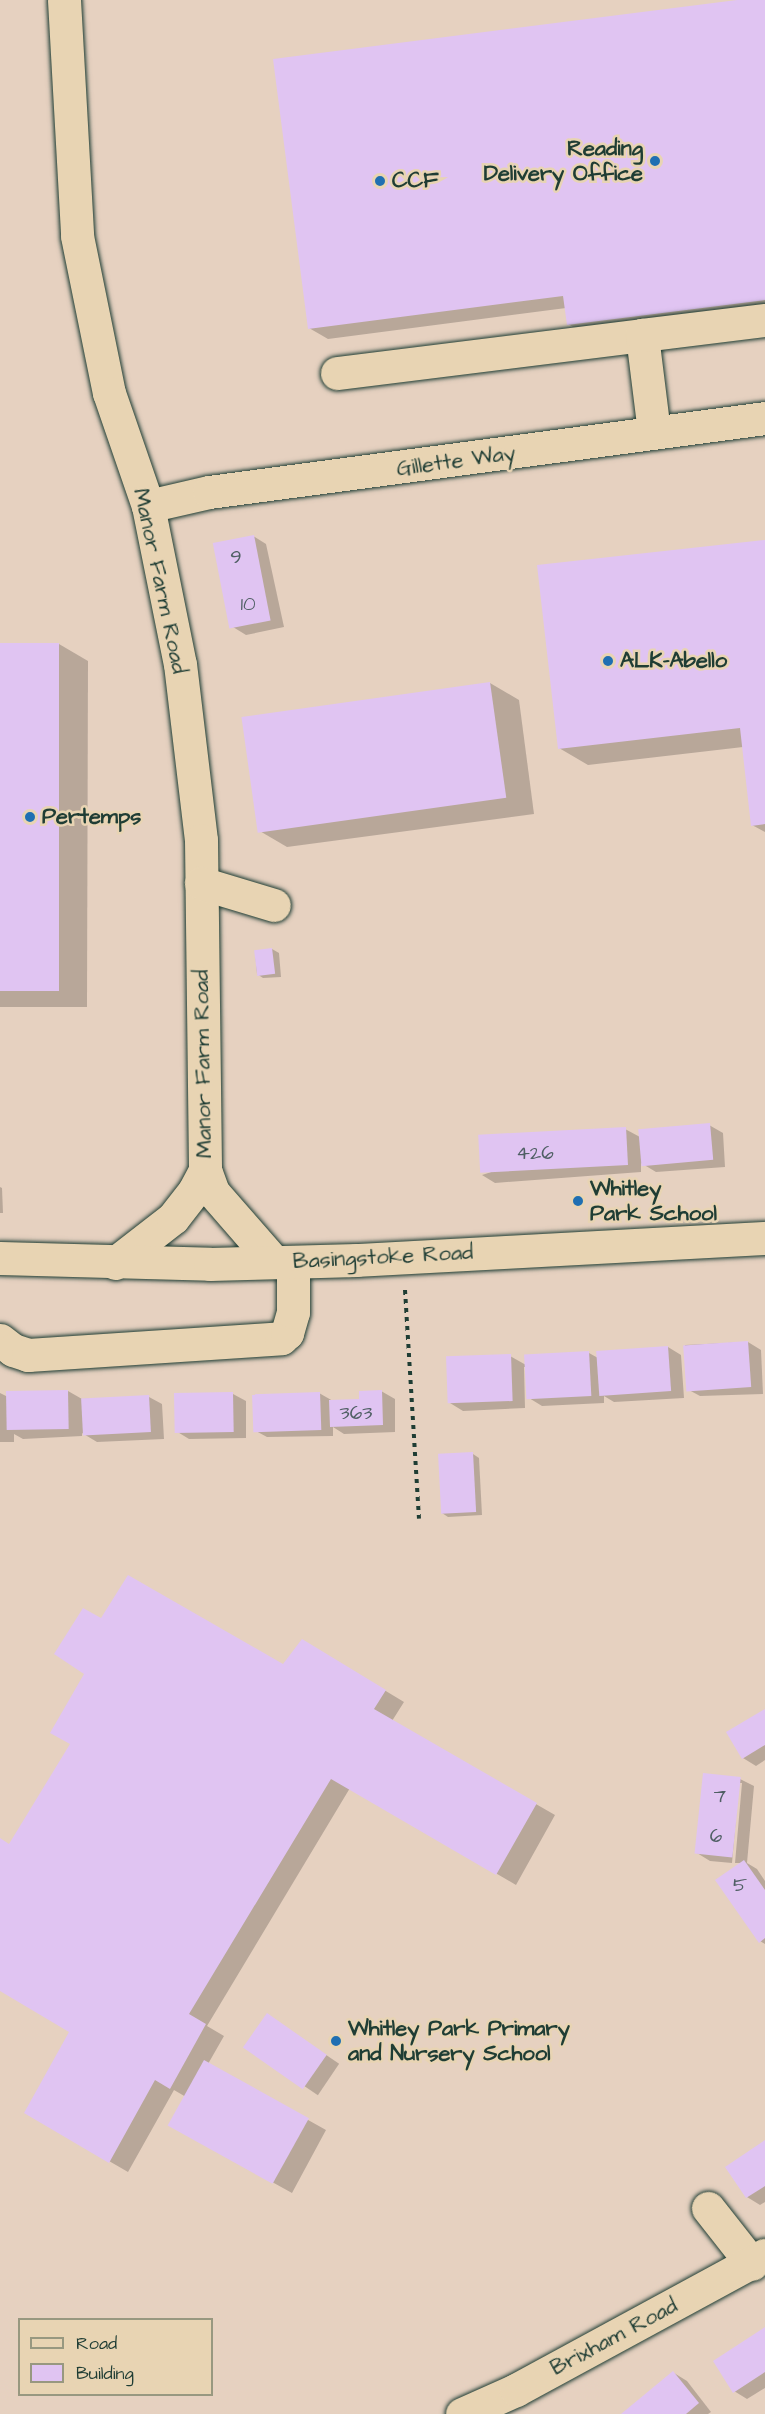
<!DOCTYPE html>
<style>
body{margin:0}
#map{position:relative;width:765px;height:2414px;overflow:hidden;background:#e6d1c0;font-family:"Architects Daughter",sans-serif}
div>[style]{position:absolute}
.shadow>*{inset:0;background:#0003;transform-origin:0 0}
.building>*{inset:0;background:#e0c4f2;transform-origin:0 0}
.path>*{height:4px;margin-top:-2px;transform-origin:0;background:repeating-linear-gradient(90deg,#1f3d34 0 4.5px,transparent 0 9px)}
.roads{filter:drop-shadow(0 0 2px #1f3d34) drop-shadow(0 0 2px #1f3d34)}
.minor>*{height:33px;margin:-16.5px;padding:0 16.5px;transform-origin:16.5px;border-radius:16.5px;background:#e8d4b3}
.major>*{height:33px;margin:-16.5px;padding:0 16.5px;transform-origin:16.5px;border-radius:16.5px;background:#e8d4b3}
.dots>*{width:16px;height:16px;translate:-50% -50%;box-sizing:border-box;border:3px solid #e8d4b3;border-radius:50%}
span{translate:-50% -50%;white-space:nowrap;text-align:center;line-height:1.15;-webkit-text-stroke:5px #e8d4b3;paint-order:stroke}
.number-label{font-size:20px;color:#4f5f64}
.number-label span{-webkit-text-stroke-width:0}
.poi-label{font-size:22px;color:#1f3d34;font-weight:700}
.right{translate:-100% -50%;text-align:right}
.left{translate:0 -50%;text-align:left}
.street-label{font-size:22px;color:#1f3d34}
.legend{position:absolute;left:18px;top:2318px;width:195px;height:78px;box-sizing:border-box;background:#e8d4b3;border:2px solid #989880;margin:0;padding:8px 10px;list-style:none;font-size:18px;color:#1f3d34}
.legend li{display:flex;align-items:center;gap:12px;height:30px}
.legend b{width:30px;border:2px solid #989880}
</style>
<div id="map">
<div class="shadow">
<div style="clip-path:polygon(749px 0,765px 0,765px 312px,587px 335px,568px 324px,566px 308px,328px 339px,309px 328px)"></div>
<div style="clip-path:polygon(253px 536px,266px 544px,284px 627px,246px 635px,233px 627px)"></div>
<div style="clip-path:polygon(765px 541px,765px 832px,752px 825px,743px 747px,588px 765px,559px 748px)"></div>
<div style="clip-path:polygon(0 644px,59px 644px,88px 661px,87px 1007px,0 1007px)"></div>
<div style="clip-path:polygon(490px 683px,519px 700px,534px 814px,287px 847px,258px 830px)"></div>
<div style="clip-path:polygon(272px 949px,279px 953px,281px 977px,263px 978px,257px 974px,255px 951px)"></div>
<div style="clip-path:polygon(709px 1125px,723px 1133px,725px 1167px,656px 1172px,641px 1163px,641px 1172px,495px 1183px,482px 1175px,625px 1129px,640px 1137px)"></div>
<div style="clip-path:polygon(0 1187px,2px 1188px,3px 1213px,0 1213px)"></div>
<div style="clip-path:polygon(748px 1342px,761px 1350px,763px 1394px,700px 1396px,687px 1389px,685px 1345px)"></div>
<div style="clip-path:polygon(668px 1347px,681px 1355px,684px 1398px,614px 1402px,604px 1396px,604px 1403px,542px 1406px,529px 1398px,526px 1367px,524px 1367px,525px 1408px,463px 1411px,450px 1403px,510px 1356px,526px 1365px,589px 1353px,598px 1358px)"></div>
<div style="clip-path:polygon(68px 1391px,82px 1399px,149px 1397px,162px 1404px,164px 1439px,97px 1442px,82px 1433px,82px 1436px,23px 1439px,14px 1434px,14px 1442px,0 1442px,0 1393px,8px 1397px)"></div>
<div style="clip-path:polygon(381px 1391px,395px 1399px,395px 1432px,344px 1434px,333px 1427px,333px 1436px,267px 1437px,254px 1430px,319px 1393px,333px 1401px,360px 1400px)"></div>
<div style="clip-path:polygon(233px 1394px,246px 1401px,246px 1438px,189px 1439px,176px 1431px)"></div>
<div style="clip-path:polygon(473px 1454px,479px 1458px,482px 1515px,448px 1517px,442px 1513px)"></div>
<div style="clip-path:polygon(101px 1620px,284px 1666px,303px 1641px,404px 1702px,392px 1721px,555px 1815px,516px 1885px,350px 1788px,207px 2026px,224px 2036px,208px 2064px,326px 2130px,292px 2193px,189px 2136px,186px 2097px,174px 2090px,128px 2172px,26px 2113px,71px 2031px,0 1990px,0 1840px,10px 1846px,72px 1744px,86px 1673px)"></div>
<div style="clip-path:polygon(765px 1710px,765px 1760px,756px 1766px,743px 1758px)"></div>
<div style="clip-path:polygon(740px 1779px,754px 1786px,747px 1863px,757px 1869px,765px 1881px,765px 1944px,760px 1941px,741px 1863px,735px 1863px,742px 1783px,739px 1783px,732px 1863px,710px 1861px,697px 1853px)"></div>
<div style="left:267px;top:2015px;width:87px;height:38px;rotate:34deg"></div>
<div style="clip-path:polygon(765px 2142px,765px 2202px,760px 2205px,747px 2197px)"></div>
<div style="clip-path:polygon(765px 2329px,765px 2388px,747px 2399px,734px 2391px)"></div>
<div style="clip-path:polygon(674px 2373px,687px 2381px,711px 2412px,708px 2414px,623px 2414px)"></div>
</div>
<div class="building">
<div style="clip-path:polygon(737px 0,765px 0,765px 300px,567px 325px,563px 296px,308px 329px,273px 59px)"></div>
<div style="left:254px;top:535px;width:87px;height:42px;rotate:79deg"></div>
<div style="clip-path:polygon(765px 540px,765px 824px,751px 826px,740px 728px,558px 749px,537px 565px)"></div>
<div style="left:0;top:643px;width:59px;height:348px"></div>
<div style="left:490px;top:682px;width:117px;height:251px;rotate:82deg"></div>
<div style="left:272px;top:948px;width:26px;height:18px;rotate:83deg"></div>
<div style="left:710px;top:1123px;width:37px;height:72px;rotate:85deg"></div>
<div style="left:626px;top:1127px;width:38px;height:148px;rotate:87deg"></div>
<div style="left:748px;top:1341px;width:46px;height:65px;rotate:86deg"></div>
<div style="left:668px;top:1346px;width:45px;height:72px;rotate:86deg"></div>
<div style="left:589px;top:1351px;width:45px;height:65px;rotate:87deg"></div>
<div style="left:511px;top:1354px;width:47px;height:65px;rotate:88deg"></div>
<div style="left:68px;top:1390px;width:39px;height:62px;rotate:89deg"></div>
<div style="clip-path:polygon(382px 1390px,383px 1425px,330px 1427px,329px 1400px,359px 1399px,359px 1391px)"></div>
<div style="left:233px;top:1392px;width:40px;height:59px;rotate:89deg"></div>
<div style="left:320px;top:1392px;width:38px;height:68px;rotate:88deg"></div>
<div style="left:149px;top:1395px;width:37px;height:68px;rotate:87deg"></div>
<div style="left:473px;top:1452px;width:60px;height:35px;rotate:87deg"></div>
<div style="clip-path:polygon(128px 1575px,283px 1664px,302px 1639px,386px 1690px,374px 1709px,537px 1803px,496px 1875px,331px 1779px,189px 2014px,206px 2024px,170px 2089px,155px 2080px,109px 2163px,24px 2113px,69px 2032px,0 1991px,0 1838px,9px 1844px,70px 1744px,50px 1733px,84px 1674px,54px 1654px,83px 1608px,101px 1618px)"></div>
<div style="clip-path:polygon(765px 1709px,765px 1745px,742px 1759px,726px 1732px)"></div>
<div style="left:703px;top:1773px;width:38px;height:81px;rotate:6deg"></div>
<div style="clip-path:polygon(744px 1860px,765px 1890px,765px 1938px,759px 1943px,715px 1880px)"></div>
<div style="left:267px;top:2013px;width:73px;height:42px;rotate:35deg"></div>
<div style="left:204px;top:2060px;width:120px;height:75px;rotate:29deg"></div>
<div style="clip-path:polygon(765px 2140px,765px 2186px,746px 2198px,725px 2167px)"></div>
<div style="clip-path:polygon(765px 2327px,765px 2372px,733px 2393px,713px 2361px)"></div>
<div style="clip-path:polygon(673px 2371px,699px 2403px,686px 2414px,621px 2414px)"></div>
</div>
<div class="path">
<div style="left:405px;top:1290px;width:229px;rotate:86.5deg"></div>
</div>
<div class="roads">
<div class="minor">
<div style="left:64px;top:0;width:236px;rotate:86.8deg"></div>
<div style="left:77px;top:236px;width:160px;rotate:78.5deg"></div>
<div style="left:109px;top:393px;width:120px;rotate:71deg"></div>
<div style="left:148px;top:506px;width:161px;rotate:78.6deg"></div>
<div style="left:180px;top:664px;width:177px;rotate:83.2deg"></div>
<div style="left:201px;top:840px;width:330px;rotate:89.3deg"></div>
<div style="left:205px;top:1170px;width:23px;rotate:70deg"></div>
<div style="left:213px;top:1192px;width:93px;rotate:48.9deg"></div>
<div style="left:337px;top:373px;width:307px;rotate:-7.1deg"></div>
<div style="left:654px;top:432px;width:98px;rotate:-97.1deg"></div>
<div style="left:642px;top:335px;width:124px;rotate:-7deg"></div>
<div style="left:148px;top:506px;width:63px;rotate:-12.9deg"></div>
<div style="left:209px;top:492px;width:561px;rotate:-7.58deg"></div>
<div style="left:201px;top:883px;width:76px;rotate:16.8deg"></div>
<div style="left:115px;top:1263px;width:73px;rotate:-37.8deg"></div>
<div style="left:173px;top:1218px;width:34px;rotate:-52deg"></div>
<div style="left:194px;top:1191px;width:24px;rotate:-62deg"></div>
<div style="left:0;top:1340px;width:16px;rotate:38deg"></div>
<div style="left:13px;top:1350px;width:16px;rotate:18deg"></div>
<div style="left:28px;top:1355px;width:254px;rotate:-3.8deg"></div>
<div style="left:281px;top:1338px;width:8px;rotate:-40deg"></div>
<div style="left:287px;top:1333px;width:22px;rotate:-74deg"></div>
<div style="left:293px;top:1312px;width:50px;rotate:-90deg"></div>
<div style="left:708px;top:2208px;width:71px;rotate:51.8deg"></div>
<div style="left:462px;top:2414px;width:59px;rotate:-24deg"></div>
<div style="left:516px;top:2390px;width:283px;rotate:-28.5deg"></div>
</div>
<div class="major">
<div style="left:0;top:1258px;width:210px;rotate:1.6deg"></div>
<div style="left:210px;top:1264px;width:147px;rotate:-1.6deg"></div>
<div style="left:357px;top:1260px;width:409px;rotate:-3.1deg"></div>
</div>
</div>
<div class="dots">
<div style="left:655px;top:161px;background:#1f6fb2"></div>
<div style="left:380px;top:181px;background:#1f6fb2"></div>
<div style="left:608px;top:661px;background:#1f6fb2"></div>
<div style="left:30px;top:817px;background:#1f6fb2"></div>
<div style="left:578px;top:1201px;background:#1f6fb2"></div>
<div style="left:336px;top:2041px;background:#1f6fb2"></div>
</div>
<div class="number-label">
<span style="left:236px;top:557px">9</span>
<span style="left:248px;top:604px">10</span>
<span style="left:535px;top:1153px">426</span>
<span style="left:356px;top:1413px">363</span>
<span style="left:720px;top:1796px">7</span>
<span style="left:716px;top:1836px">6</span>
<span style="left:740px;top:1885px">5</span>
</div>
<div class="poi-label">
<span class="right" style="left:643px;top:161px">Reading<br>Delivery Office</span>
<span class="left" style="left:392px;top:181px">CCF</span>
<span class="left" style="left:620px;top:661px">ALK-Abello</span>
<span class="left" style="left:42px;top:817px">Pertemps</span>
<span class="left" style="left:590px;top:1201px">Whitley<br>Park School</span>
<span class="left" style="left:348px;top:2041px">Whitley Park Primary<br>and Nursery School</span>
</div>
<div class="street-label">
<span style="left:456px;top:461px;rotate:-8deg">Gillette Way</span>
<span style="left:160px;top:581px;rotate:78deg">Manor Farm Road</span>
<span style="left:203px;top:1064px;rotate:-91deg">Manor Farm Road</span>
<span style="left:383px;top:1257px;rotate:-3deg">Basingstoke Road</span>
<span style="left:614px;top:2337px;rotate:-28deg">Brixham Road</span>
</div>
<ul class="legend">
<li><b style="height:8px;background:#e8d4b3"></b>Road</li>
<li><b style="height:16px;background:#e0c4f2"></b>Building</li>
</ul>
</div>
